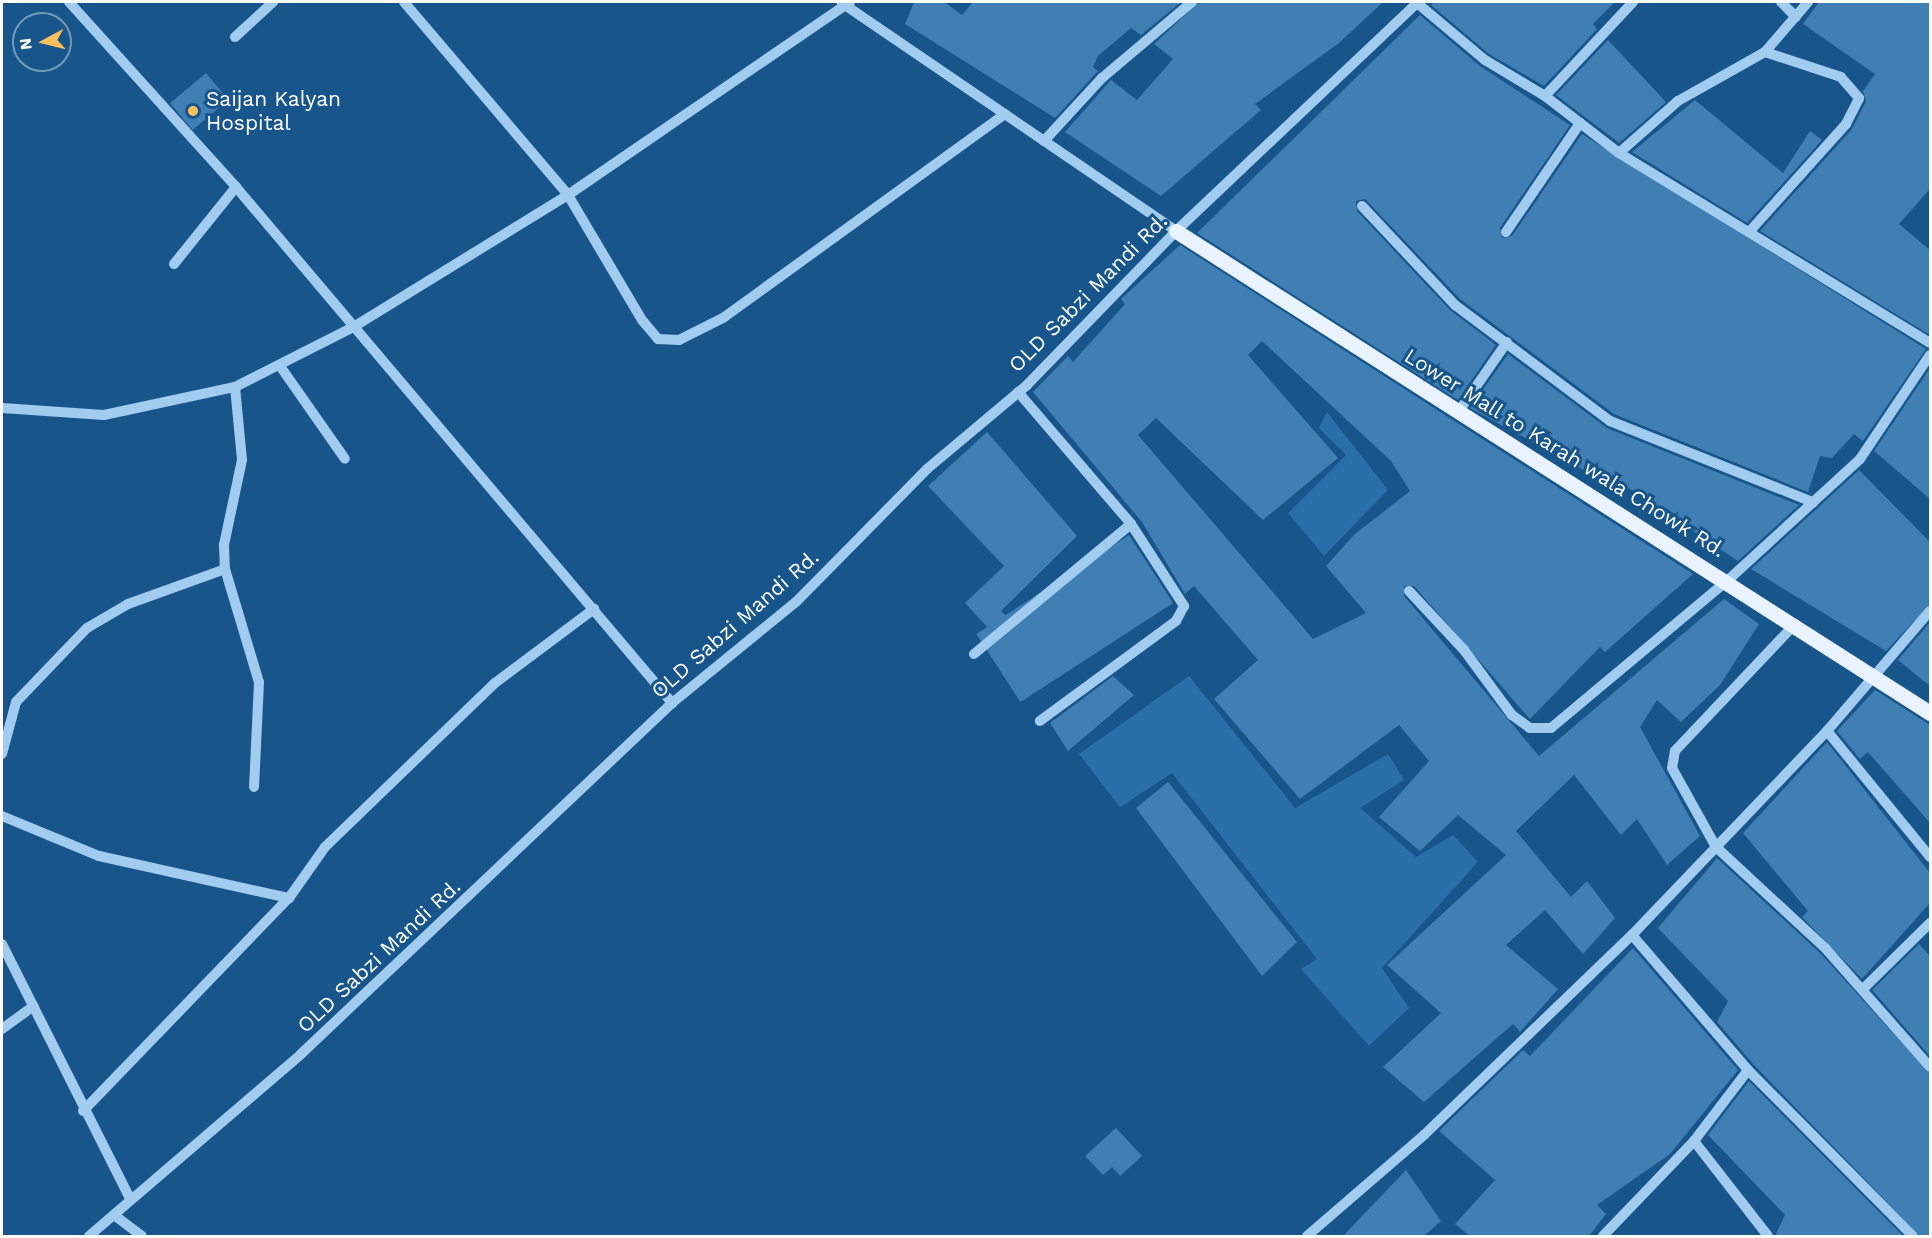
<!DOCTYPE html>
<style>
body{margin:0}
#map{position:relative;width:1932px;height:1238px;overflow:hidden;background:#17558b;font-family:"Work Sans",sans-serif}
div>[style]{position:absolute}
.green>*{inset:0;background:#2a6faa}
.building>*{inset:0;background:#3f7fb4;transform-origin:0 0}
.minor>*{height:10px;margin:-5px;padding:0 5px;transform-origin:5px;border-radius:5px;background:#a1cbef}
.major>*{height:15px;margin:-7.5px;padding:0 7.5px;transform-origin:7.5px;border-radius:7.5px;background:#e8f3ff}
.dots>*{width:16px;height:16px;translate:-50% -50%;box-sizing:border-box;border:3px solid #17558b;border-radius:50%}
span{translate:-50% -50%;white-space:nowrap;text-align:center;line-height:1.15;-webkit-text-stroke:6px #17558b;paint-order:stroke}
.poi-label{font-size:21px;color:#fff}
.left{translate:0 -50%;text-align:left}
.street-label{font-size:21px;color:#fff}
.frame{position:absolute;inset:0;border:3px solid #fff;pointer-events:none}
.north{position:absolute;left:12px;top:12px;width:60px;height:60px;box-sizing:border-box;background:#17558b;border:2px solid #7499b9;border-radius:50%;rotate:263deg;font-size:16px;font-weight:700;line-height:24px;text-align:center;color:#fff}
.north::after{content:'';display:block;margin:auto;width:21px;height:27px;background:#ffc15e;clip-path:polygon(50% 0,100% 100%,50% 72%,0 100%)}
</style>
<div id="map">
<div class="green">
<div style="clip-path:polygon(1327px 412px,1388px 490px,1324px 556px,1288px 513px,1346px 455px,1319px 428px)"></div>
<div style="clip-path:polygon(1189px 676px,1295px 808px,1388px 754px,1404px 780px,1360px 808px,1416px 857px,1453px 835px,1478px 862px,1382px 968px,1409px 1008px,1369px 1046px,1301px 969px,1317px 959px,1172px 773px,1120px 807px,1079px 754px)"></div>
</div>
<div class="building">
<div style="clip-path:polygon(914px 2px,944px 2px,962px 15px,973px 2px,1181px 2px,1141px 35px,1131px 28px,1098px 56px,1093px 67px,1098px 71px,1055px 118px,905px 24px)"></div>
<div style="clip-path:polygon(1199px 2px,1383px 2px,1339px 43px,1255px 104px,1261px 110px,1161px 196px,1065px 132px,1111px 80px,1137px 100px,1173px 59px,1154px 44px)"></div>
<div style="clip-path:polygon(1434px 2px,1615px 2px,1593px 24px,1597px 29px,1544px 86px,1489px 54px,1431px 5px)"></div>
<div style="clip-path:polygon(1819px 2px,1930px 2px,1930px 189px,1899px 224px,1930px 250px,1930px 335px,1760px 231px,1852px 129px,1866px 101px,1863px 91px,1875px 74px,1803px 24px)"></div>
<div style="clip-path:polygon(1420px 15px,1480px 66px,1570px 125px,1500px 228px,1502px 238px,1512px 236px,1582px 134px,1926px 349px,1863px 441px,1854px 434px,1832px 458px,1820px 456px,1808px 492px,1614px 414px,1460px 299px,1365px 199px,1356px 201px,1357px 211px,1450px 310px,1496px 345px,1458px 400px,1197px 233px)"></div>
<div style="clip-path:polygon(1608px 40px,1666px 102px,1619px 143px,1556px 95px)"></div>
<div style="left:206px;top:73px;width:35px;height:47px;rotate:50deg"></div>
<div style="clip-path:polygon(1695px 100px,1783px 173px,1810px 131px,1822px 140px,1747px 223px,1632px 152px)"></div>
<div style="clip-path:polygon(evenodd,1180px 245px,1693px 574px,1605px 652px,1600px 647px,1530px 719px,1414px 586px,1404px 586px,1404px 596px,1539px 756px,1724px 599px,1759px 624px,1720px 685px,1681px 722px,1657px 700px,1640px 727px,1700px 836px,1667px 865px,1637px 819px,1621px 835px,1574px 775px,1516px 831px,1571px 897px,1587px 881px,1615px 918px,1583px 954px,1545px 910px,1506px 945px,1558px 989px,1520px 1032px,1513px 1024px,1424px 1102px,1383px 1067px,1441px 1013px,1387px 965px,1506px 855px,1458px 815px,1420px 851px,1379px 817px,1429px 761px,1399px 725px,1300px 799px,1214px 699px,1258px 660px,1194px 586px,1185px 594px,1142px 522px,1033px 392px,1068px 356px,1073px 362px,1125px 304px,1121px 299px,1180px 245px,1262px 341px,1391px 461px,1410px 491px,1355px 534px,1326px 566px,1366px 613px,1313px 639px,1138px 435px,1156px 418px,1263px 520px,1338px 458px,1248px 355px,1262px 341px)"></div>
<div style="clip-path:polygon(1508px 354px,1607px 428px,1799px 505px,1738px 561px,1621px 483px,1617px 488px,1470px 408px)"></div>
<div style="clip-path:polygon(1930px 368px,1930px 499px,1874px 451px)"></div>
<div style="clip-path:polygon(987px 432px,1077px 536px,1001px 611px,1007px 617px,991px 631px,965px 603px,1004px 566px,928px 486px)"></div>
<div style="clip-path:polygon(1859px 470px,1930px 542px,1930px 604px,1886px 651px,1751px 569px)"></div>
<div style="left:1129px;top:535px;width:81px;height:182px;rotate:57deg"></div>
<div style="clip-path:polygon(1930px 622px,1930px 686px,1898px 660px)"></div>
<div style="clip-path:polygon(1113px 676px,1134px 695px,1068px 751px,1050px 723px)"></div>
<div style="clip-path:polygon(1875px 690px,1930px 725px,1930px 823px,1868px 752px,1860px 759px,1837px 731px)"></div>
<div style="clip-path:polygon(1827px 742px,1930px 873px,1930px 903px,1862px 979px,1802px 917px,1808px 911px,1743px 833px)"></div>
<div style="clip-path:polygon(1168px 782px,1297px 942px,1262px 976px,1136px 808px)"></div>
<div style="clip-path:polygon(1717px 858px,1821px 954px,1930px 1074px,1930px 1236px,1920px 1236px,1754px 1065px,1717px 1022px,1728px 1001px,1658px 928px)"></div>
<div style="clip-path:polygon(1919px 944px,1930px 956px,1930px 1056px,1872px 990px)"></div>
<div style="clip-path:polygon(1633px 948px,1738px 1070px,1670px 1154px,1597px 1205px,1606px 1214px,1589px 1236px,1470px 1236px,1455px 1224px,1495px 1180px,1439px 1131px,1523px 1050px,1530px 1056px)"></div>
<div style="clip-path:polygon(1749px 1081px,1903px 1236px,1775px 1236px,1785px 1215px,1708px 1135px)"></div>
<div style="clip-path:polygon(1116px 1128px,1142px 1156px,1120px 1176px,1112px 1167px,1103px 1175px,1085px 1156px)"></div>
<div style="clip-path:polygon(1406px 1170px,1441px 1221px,1424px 1236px,1343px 1236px)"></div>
</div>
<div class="minor">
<div style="left:69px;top:2px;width:249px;rotate:47.9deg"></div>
<div style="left:236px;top:187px;width:676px;rotate:49.8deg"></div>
<div style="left:404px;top:2px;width:253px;rotate:49.6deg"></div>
<div style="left:568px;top:195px;width:145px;rotate:59.4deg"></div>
<div style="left:642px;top:320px;width:25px;rotate:50deg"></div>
<div style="left:658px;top:339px;width:21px;rotate:3deg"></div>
<div style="left:679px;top:340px;width:49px;rotate:-26.6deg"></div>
<div style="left:723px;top:318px;width:348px;rotate:-35.9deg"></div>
<div style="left:1633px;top:2px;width:129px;rotate:133.1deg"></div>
<div style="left:1545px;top:96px;width:93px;rotate:37.6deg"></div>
<div style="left:1619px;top:153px;width:364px;rotate:31.4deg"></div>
<div style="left:1781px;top:2px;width:21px;rotate:45deg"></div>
<div style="left:842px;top:3px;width:404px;rotate:34.3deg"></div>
<div style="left:1417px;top:3px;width:89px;rotate:40deg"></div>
<div style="left:1485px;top:60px;width:70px;rotate:31deg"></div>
<div style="left:235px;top:37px;width:52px;rotate:-42.6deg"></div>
<div style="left:1044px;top:141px;width:86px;rotate:-47.4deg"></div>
<div style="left:1102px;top:78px;width:118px;rotate:-40.2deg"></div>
<div style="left:1619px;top:153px;width:79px;rotate:-41.4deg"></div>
<div style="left:1678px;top:101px;width:100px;rotate:-29.4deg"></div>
<div style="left:1765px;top:52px;width:66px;rotate:-49.3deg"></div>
<div style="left:1362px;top:206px;width:136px;rotate:46.8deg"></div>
<div style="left:1455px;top:305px;width:194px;rotate:36.8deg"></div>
<div style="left:1610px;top:421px;width:219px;rotate:21.8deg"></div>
<div style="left:1750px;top:231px;width:144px;rotate:-48.1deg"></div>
<div style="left:1846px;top:124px;width:29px;rotate:-63deg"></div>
<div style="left:1859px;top:98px;width:28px;rotate:-131deg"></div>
<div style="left:1841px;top:77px;width:80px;rotate:-161.8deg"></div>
<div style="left:1506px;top:232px;width:132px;rotate:-55.8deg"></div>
<div style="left:174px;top:264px;width:99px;rotate:-51.2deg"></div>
<div style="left:280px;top:366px;width:113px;rotate:55deg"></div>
<div style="left:235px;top:387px;width:73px;rotate:84.5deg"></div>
<div style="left:242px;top:460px;width:87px;rotate:102deg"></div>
<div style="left:224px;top:545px;width:24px;rotate:88deg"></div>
<div style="left:225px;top:569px;width:118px;rotate:73.3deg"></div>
<div style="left:259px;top:682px;width:105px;rotate:92.7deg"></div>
<div style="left:1018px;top:392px;width:174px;rotate:49.4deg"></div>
<div style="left:1131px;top:524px;width:98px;rotate:57.1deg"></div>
<div style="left:1184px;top:606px;width:17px;rotate:118deg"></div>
<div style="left:1176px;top:621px;width:169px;rotate:143.7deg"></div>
<div style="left:2px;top:408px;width:102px;rotate:3.9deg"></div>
<div style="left:104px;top:415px;width:134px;rotate:-12.1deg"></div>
<div style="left:235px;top:387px;width:135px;rotate:-26.9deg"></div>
<div style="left:355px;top:326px;width:250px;rotate:-31.6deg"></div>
<div style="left:568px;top:195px;width:342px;rotate:-34.4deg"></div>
<div style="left:1459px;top:411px;width:84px;rotate:-55.2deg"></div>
<div style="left:1409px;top:591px;width:81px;rotate:47deg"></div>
<div style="left:1464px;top:650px;width:81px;rotate:53.6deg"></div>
<div style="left:1512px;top:715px;width:22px;rotate:36deg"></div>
<div style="left:1530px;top:728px;width:21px"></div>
<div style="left:1551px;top:728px;width:229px;rotate:-39.9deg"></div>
<div style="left:1727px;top:581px;width:180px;rotate:-42.5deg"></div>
<div style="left:1860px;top:459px;width:125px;rotate:-56.1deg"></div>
<div style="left:1795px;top:624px;width:175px;rotate:133.4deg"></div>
<div style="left:1675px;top:751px;width:17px;rotate:100deg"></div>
<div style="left:1672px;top:768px;width:90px;rotate:60.9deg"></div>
<div style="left:1716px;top:847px;width:150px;rotate:42.8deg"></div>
<div style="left:1826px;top:949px;width:157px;rotate:48.6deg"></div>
<div style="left:974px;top:654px;width:204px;rotate:-39.6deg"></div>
<div style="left:1827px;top:731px;width:163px;rotate:50.7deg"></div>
<div style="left:2px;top:754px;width:54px;rotate:-74.9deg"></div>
<div style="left:16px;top:702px;width:103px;rotate:-46.2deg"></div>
<div style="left:87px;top:628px;width:48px;rotate:-30.3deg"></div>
<div style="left:128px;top:604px;width:103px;rotate:-19.8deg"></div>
<div style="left:2px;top:816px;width:105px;rotate:22.4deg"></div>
<div style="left:99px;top:856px;width:195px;rotate:12.5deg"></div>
<div style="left:1632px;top:935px;width:178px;rotate:49.3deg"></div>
<div style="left:1748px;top:1070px;width:234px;rotate:45.2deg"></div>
<div style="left:2px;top:944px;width:283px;rotate:63.3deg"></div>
<div style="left:1863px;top:989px;width:94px;rotate:-44.6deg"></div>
<div style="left:2px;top:1029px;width:39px;rotate:-36deg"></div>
<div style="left:83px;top:1111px;width:296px;rotate:-46deg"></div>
<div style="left:289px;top:898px;width:62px;rotate:-54.8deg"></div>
<div style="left:325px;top:847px;width:236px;rotate:-44deg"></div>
<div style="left:495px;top:683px;width:124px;rotate:-36.8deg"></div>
<div style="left:1694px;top:1141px;width:120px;rotate:52.1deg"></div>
<div style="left:114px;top:1215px;width:35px;rotate:37deg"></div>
<div style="left:89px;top:1236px;width:279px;rotate:-40.6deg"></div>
<div style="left:301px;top:1054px;width:511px;rotate:-43.41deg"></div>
<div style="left:672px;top:703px;width:160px;rotate:-39.2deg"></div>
<div style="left:796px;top:602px;width:187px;rotate:-45.4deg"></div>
<div style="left:927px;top:469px;width:131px;rotate:-40deg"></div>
<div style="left:1027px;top:385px;width:214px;rotate:-45.9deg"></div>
<div style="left:1176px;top:231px;width:333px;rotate:-43.4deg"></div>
<div style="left:1307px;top:1236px;width:155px;rotate:-40.8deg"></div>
<div style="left:1424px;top:1135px;width:289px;rotate:-43.9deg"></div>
<div style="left:1632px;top:935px;width:282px;rotate:-46.3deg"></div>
<div style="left:1827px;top:731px;width:158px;rotate:-49.4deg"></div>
<div style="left:1603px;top:1236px;width:132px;rotate:-46.2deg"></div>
<div style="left:1694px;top:1141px;width:89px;rotate:-52.7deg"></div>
</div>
<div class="major">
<div style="left:1176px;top:231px;width:895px;rotate:32.59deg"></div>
</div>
<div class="dots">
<div style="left:193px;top:111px;background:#ffc15e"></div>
</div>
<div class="poi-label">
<span class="left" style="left:206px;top:111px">Saijan Kalyan<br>Hospital</span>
</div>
<div class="street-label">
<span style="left:1088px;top:293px;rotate:-45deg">OLD Sabzi Mandi Rd.</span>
<span style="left:1565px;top:453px;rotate:32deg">Lower Mall to Karah wala Chowk Rd.</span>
<span style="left:735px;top:624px;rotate:-41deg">OLD Sabzi Mandi Rd.</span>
<span style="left:379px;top:956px;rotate:-43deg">OLD Sabzi Mandi Rd.</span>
</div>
<div class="frame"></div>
<div class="north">N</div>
</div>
